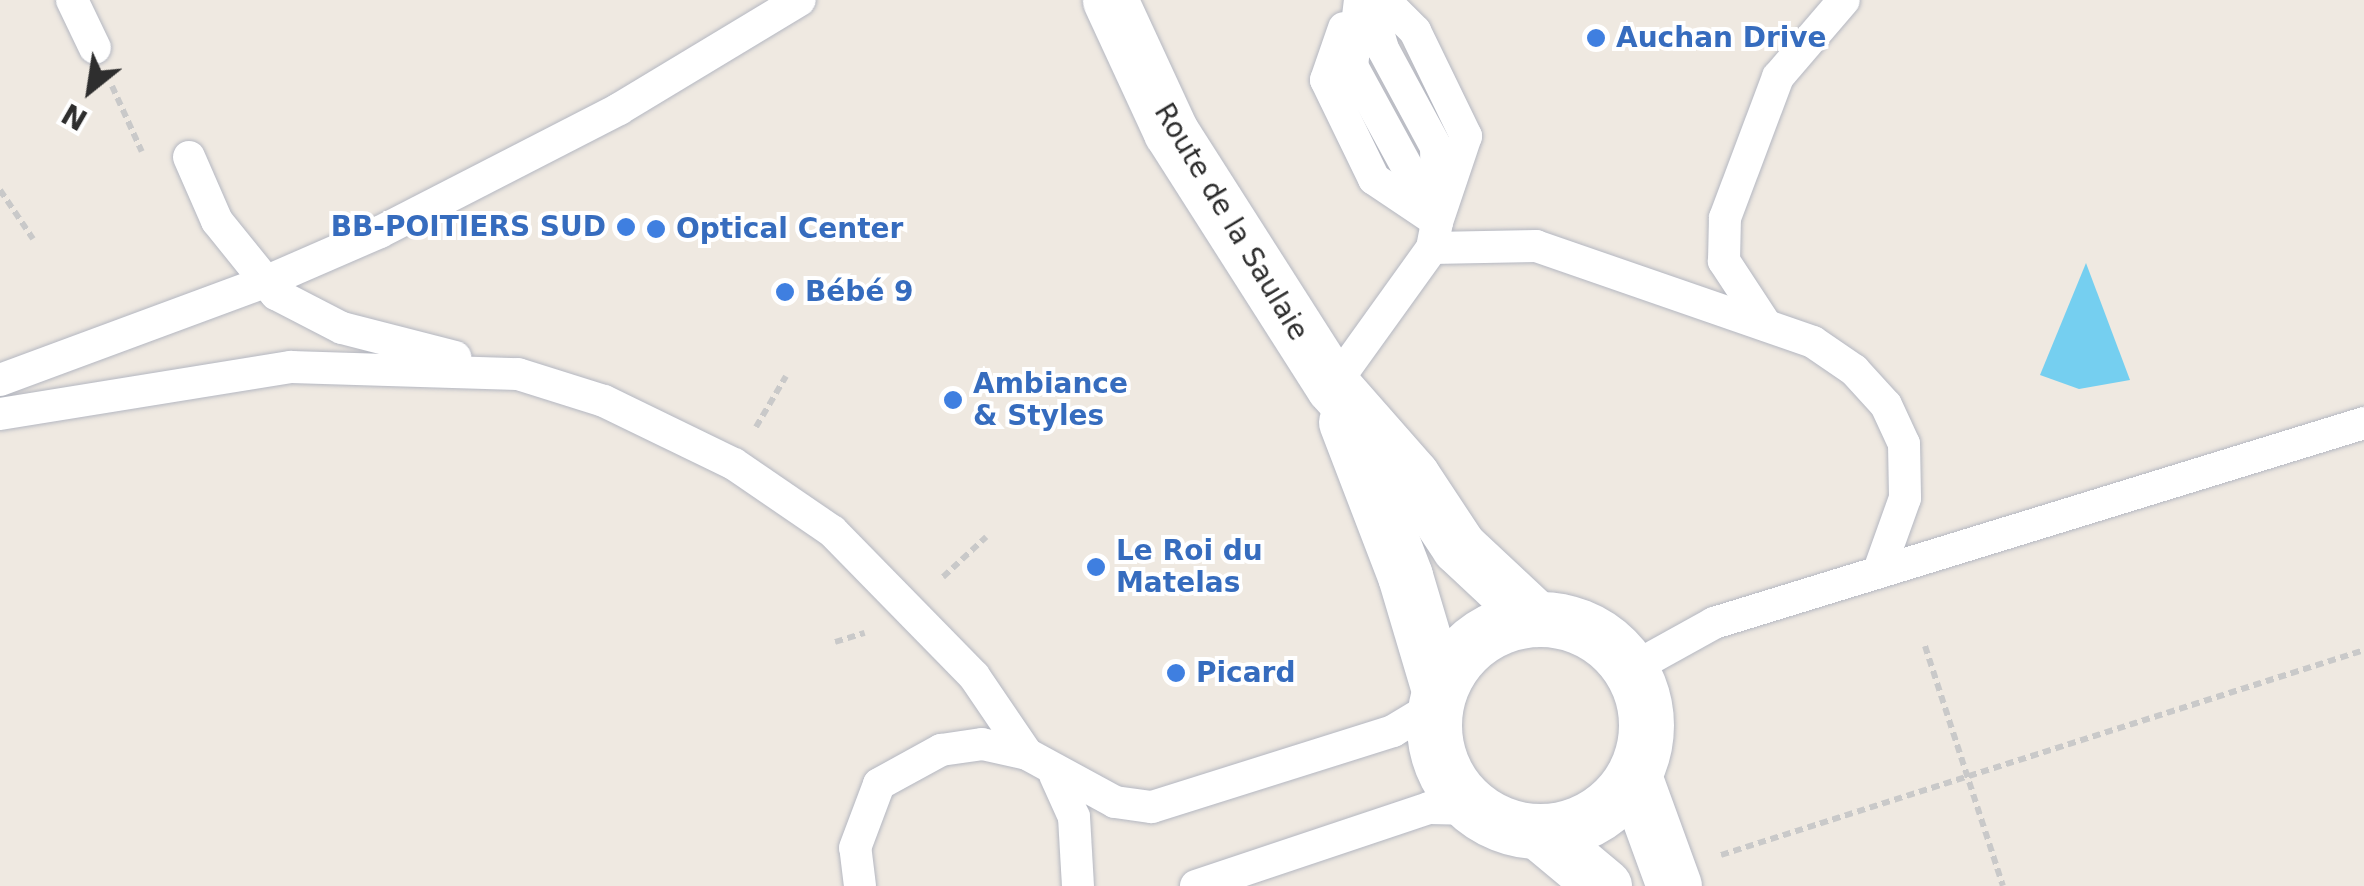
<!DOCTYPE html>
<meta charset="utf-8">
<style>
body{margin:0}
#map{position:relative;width:2364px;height:886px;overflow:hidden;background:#efe9e1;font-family:"DejaVu Sans",sans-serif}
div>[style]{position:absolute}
.water>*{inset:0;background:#75cff0}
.path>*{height:6px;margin-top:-3px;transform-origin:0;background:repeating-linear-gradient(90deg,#c9c9c9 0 8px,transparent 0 13px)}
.roads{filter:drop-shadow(0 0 2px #b4b7c1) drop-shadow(0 0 2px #b4b7c1)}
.lane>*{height:32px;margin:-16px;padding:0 16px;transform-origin:16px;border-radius:16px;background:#fff}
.secondary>*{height:55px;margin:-27.5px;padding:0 27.5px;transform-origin:27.5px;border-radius:27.5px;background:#fff}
.secondary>.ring{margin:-27.5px;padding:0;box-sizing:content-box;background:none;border:55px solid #fff;border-radius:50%}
.dots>*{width:28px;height:28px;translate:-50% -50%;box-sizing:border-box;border:5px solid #fff;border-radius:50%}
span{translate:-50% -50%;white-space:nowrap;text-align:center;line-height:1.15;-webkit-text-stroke:8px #fff;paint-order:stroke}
.shop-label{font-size:28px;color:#366cbe;font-weight:700}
.left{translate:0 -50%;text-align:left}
.right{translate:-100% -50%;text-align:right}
.street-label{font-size:28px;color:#2e2e2e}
.north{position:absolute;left:40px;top:40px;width:100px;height:100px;-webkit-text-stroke:8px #fff;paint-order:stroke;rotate:210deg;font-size:28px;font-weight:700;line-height:40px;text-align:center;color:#2e2e2e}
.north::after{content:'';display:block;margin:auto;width:35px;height:45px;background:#2e2e2e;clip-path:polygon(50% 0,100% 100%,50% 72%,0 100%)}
</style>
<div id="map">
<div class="water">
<div style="clip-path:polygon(2086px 263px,2130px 380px,2079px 389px,2040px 375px)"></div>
</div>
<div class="path">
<div style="left:112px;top:86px;width:72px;rotate:65.6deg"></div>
<div style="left:0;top:190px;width:59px;rotate:56deg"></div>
<div style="left:756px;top:427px;width:59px;rotate:-59.5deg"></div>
<div style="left:943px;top:577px;width:59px;rotate:-42.9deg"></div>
<div style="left:835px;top:642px;width:31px;rotate:-17deg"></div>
<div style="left:1925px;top:646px;width:252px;rotate:72deg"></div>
<div style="left:1721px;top:855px;width:675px;rotate:-17.68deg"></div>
</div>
<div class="roads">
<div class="lane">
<div style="left:72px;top:0;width:53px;rotate:64.4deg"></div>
<div style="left:1369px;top:0;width:51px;rotate:74.1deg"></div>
<div style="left:1383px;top:49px;width:111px;rotate:61.6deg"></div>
<div style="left:1436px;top:147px;width:50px;rotate:88.9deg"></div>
<div style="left:1384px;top:0;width:44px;rotate:45deg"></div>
<div style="left:1415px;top:31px;width:117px;rotate:64.1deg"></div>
<div style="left:1466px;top:136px;width:91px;rotate:108.6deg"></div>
<div style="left:1344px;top:28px;width:55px;rotate:109.1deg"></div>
<div style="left:1326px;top:80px;width:110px;rotate:64.1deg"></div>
<div style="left:1374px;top:179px;width:66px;rotate:33.9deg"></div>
<div style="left:189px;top:157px;width:70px;rotate:66.4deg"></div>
<div style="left:217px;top:221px;width:94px;rotate:51.1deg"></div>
<div style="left:276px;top:294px;width:74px;rotate:27.3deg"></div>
<div style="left:342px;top:328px;width:117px;rotate:14.4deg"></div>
<div style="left:1432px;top:248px;width:104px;rotate:-1.1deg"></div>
<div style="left:1536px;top:246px;width:293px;rotate:19.1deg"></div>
<div style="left:1813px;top:342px;width:50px;rotate:34.3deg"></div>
<div style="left:1854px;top:370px;width:47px;rotate:47.6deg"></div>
<div style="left:1886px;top:405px;width:43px;rotate:65.2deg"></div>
<div style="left:1904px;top:444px;width:54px;rotate:88.9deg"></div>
<div style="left:1905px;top:498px;width:74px;rotate:109.7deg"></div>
<div style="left:1766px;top:325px;width:77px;rotate:-123.3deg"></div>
<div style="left:1724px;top:261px;width:43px;rotate:-88.7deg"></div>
<div style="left:1725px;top:218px;width:151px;rotate:-69.4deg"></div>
<div style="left:1778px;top:77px;width:101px;rotate:-49.4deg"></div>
<div style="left:0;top:380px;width:283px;rotate:-20.3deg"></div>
<div style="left:265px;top:282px;width:125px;rotate:-23.5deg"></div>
<div style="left:380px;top:232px;width:269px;rotate:-27.2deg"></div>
<div style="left:619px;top:109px;width:211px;rotate:-31.1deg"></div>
<div style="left:1333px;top:386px;width:170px;rotate:-54.3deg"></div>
<div style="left:1432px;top:248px;width:26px;rotate:-79deg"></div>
<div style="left:1437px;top:222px;width:178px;rotate:-118.6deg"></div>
<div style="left:1352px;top:66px;width:66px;rotate:-83.1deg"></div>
<div style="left:0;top:414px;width:295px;rotate:-9.2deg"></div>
<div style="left:291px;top:367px;width:227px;rotate:1.8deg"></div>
<div style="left:518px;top:374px;width:90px;rotate:17.4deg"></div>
<div style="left:604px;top:401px;width:144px;rotate:25.9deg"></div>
<div style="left:734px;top:464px;width:119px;rotate:34.4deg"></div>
<div style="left:832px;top:531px;width:203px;rotate:45.6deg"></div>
<div style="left:974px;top:676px;width:94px;rotate:55.8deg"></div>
<div style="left:1027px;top:754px;width:100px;rotate:28.6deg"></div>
<div style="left:1115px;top:802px;width:37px;rotate:8deg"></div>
<div style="left:1152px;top:807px;width:253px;rotate:-17.5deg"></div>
<div style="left:1393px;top:731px;width:50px;rotate:-31.2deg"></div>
<div style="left:1631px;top:669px;width:95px;rotate:-29deg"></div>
<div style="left:1714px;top:623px;width:680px;rotate:-17.1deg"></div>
<div style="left:1055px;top:775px;width:46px;rotate:65.7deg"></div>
<div style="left:1074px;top:817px;width:69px;rotate:86.7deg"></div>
<div style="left:860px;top:886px;width:38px;rotate:-97deg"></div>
<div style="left:855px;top:848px;width:68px;rotate:-69.4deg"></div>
<div style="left:879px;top:784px;width:71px;rotate:-28.7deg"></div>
<div style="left:941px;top:750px;width:41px;rotate:-8.3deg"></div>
<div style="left:982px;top:744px;width:46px;rotate:12.5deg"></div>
<div style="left:1196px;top:886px;width:246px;rotate:-18.5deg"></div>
<div style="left:1429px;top:808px;width:46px;rotate:1.2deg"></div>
</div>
<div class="secondary">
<div style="left:1110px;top:0;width:145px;rotate:65.2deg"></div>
<div style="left:1171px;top:132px;width:301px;rotate:57.5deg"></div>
<div style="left:1333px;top:386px;width:120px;rotate:48.7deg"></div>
<div style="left:1412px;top:476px;width:85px;rotate:56.5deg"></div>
<div style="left:1459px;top:547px;width:105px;rotate:43.1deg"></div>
<div style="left:1346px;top:422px;width:165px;rotate:69deg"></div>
<div style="left:1405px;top:576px;width:119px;rotate:73.4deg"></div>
<div class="ring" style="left:1434px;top:619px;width:157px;height:157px"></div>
<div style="left:1634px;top:776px;width:117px;rotate:70deg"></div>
<div style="left:1538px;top:831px;width:86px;rotate:39.8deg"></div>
</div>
</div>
<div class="dots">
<div style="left:1596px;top:38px;background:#3f7fe0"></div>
<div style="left:626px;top:227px;background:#3f7fe0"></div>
<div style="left:656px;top:229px;background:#3f7fe0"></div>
<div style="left:785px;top:292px;background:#3f7fe0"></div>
<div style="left:953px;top:400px;background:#3f7fe0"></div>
<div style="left:1096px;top:567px;background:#3f7fe0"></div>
<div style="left:1176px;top:673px;background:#3f7fe0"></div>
</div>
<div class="shop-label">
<span class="left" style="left:1616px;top:38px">Auchan Drive</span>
<span class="right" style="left:606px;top:227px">BB-POITIERS SUD</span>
<span class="left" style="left:676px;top:229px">Optical Center</span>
<span class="left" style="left:805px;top:292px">Bébé 9</span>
<span class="left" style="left:973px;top:400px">Ambiance<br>&amp; Styles</span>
<span class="left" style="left:1116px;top:567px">Le Roi du<br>Matelas</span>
<span class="left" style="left:1196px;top:673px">Picard</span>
</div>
<div class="street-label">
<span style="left:1231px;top:222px;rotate:59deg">Route de la Saulaie</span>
</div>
<div class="north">N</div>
</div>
